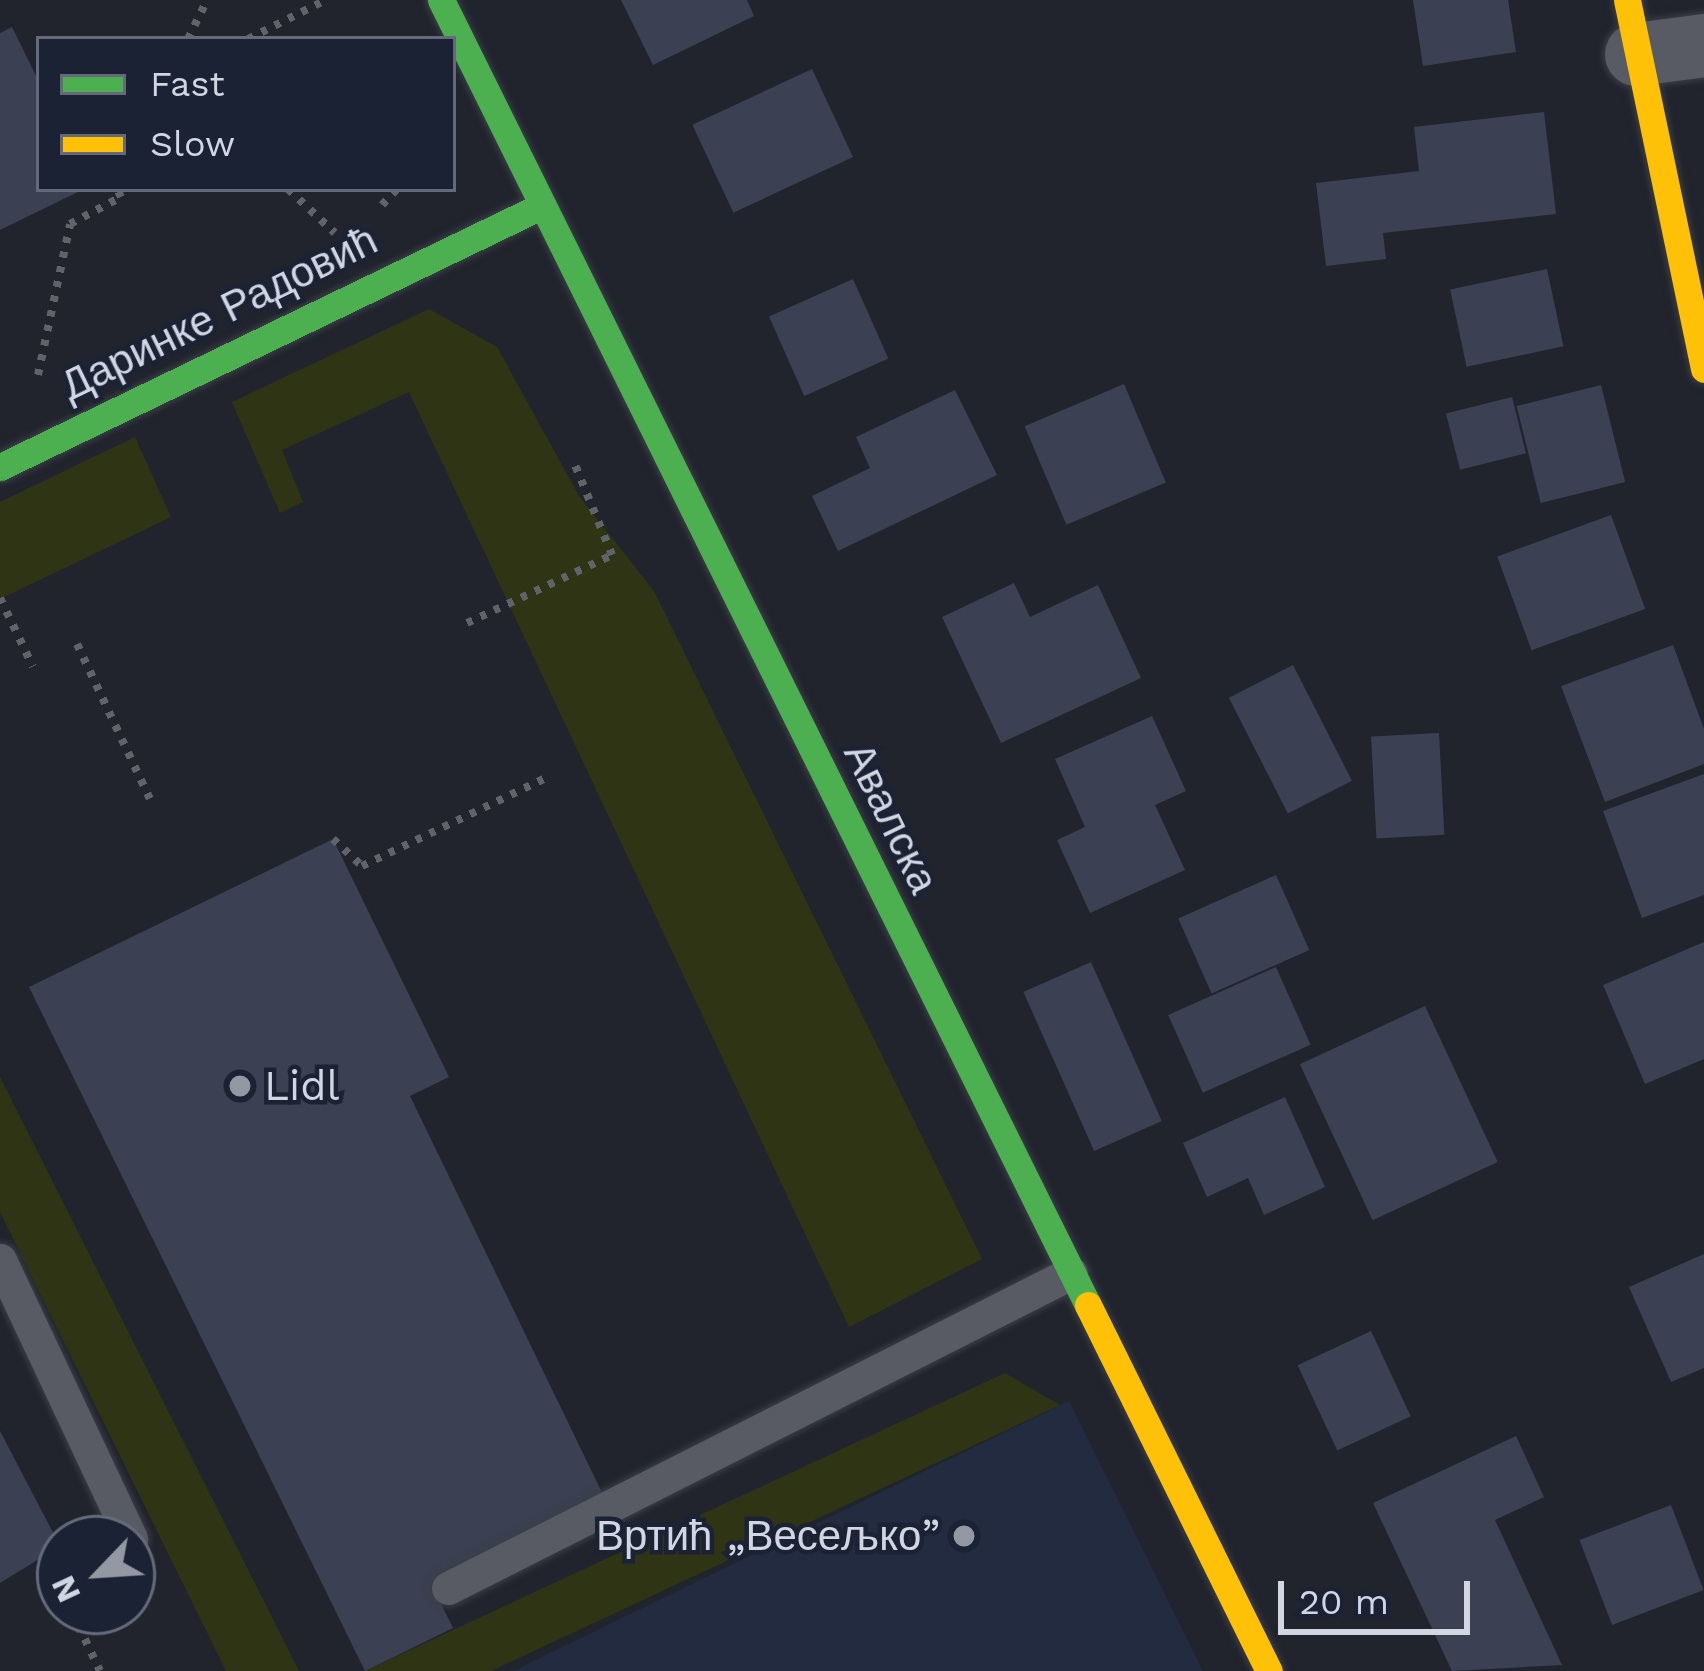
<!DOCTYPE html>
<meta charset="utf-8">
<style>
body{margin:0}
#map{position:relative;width:1704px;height:1671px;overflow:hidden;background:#21242d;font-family:"Work Sans",sans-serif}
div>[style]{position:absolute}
.built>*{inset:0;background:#222b3f}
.green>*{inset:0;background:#2f3514}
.building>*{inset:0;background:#3b4152;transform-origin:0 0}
.path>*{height:8px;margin-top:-4px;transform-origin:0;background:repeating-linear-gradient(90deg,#606369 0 6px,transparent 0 15px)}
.roads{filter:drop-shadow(0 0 3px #3b3e46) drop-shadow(0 0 3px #3b3e46)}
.lane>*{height:33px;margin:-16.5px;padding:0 16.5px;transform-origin:16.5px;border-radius:16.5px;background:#585b63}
.street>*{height:63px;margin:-31.5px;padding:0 31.5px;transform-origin:31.5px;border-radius:31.5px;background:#585b63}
.fast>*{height:27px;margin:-13.5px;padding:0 13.5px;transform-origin:13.5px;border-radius:13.5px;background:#4caf50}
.slow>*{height:27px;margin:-13.5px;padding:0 13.5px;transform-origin:13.5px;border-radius:13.5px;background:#ffc107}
.dots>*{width:33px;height:33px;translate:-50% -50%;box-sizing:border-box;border:6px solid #1b2233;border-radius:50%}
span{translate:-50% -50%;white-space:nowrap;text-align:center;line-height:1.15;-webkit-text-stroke:9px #1b2233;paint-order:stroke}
.street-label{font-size:42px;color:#d1d6e2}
.poi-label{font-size:42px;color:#d1d6e2}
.left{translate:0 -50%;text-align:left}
.right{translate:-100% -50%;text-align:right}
.legend{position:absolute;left:36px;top:36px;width:420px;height:156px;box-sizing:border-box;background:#1b2233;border:3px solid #646a79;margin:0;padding:15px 21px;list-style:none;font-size:36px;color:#d1d6e2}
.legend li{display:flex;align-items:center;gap:24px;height:60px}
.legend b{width:60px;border:3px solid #646a79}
.north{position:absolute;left:36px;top:1515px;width:120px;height:120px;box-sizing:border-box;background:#1b2233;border:3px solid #646a79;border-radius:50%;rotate:245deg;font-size:33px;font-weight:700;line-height:48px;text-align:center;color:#d1d6e2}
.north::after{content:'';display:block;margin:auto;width:42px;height:54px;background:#9398a3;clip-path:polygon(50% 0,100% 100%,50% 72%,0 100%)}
.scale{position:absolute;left:1278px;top:1581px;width:192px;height:54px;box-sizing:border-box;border:6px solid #d1d6e2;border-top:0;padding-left:15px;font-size:36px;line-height:42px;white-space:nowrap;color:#d1d6e2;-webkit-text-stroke:9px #1b2233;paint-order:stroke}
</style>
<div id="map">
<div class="built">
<div style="clip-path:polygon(1069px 1401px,1203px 1671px,512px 1671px,513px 1671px)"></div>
</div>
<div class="green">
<div style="clip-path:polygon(429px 309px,497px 347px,579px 496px,654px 591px,982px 1259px,849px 1327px,409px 392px,282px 450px,303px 502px,280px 513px,232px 402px)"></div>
<div style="clip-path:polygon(135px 437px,171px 517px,0 599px,0 502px)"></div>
<div style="clip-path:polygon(0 1077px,299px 1671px,226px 1671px,0 1212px)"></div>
<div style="clip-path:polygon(1005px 1373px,1060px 1405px,491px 1671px,365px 1671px)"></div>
</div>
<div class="building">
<div style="clip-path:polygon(621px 0,747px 0,754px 16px,653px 65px)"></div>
<div style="clip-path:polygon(1413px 0,1508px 0,1516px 52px,1423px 66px)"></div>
<div style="clip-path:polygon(12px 27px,39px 82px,39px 189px,84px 189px,0 230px,0 33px)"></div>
<div style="left:812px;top:69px;width:97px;height:132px;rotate:65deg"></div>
<div style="clip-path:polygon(1544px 112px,1556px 214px,1383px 233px,1386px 259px,1326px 266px,1316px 183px,1419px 171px,1414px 127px)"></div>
<div style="left:1547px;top:269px;width:79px;height:99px;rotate:78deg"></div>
<div style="left:853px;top:279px;width:87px;height:92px;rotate:66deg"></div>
<div style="left:1124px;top:384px;width:107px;height:108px;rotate:67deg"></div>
<div style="left:1601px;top:385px;width:100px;height:87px;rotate:76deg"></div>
<div style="clip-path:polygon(955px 390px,997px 475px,838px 551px,812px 496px,870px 468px,856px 437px)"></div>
<div style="left:1512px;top:397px;width:58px;height:68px;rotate:76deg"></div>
<div style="left:1611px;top:515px;width:100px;height:121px;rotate:70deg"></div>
<div style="clip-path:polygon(1014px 583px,1030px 617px,1098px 585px,1141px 678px,1001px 743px,942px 617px)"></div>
<div style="clip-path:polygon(1673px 645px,1704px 729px,1704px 764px,1605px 802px,1561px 686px)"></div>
<div style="left:1293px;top:665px;width:130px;height:72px;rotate:63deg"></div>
<div style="clip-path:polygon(1152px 716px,1186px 791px,1155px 805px,1185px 870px,1090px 913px,1057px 840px,1085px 827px,1055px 759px)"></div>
<div style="left:1439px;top:733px;width:102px;height:68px;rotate:87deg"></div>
<div style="clip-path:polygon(1704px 774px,1704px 895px,1642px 918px,1603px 811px)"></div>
<div style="clip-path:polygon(333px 839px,449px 1077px,410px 1096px,608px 1505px,434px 1589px,453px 1628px,365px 1671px,29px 987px)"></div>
<div style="left:1276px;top:875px;width:82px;height:107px;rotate:66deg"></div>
<div style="clip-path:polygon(1704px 942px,1704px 1059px,1645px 1084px,1603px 985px)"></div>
<div style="left:1091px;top:962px;width:174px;height:74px;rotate:66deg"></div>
<div style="left:1276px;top:967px;width:85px;height:118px;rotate:66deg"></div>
<div style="left:1425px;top:1006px;width:172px;height:138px;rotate:65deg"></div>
<div style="clip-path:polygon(1285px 1097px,1325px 1187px,1264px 1215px,1248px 1178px,1207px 1197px,1183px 1143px)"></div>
<div style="clip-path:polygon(1704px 1254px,1704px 1368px,1671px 1382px,1629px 1287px)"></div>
<div style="left:1371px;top:1331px;width:94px;height:81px;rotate:65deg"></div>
<div style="clip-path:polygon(0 1431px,60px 1546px,0 1583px)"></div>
<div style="clip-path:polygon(1516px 1436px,1544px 1497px,1495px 1520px,1562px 1665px,1452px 1671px,1373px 1503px)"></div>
<div style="left:1671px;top:1505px;width:91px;height:98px;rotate:69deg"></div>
</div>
<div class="path">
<div style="left:188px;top:39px;width:43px;rotate:-64deg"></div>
<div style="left:248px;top:39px;width:87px;rotate:-26.6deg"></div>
<div style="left:288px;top:189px;width:64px;rotate:43.1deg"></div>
<div style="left:382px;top:205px;width:22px;rotate:-47deg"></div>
<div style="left:38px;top:375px;width:154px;rotate:-78deg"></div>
<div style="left:70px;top:224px;width:58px;rotate:-27.9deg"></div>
<div style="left:121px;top:197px;width:9px;rotate:-117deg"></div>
<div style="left:0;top:598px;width:76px;rotate:64.4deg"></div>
<div style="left:467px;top:623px;width:160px;rotate:-25.1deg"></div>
<div style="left:612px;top:555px;width:97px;rotate:-112.3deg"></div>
<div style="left:77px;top:644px;width:171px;rotate:64.8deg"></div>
<div style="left:333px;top:839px;width:40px;rotate:43deg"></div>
<div style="left:362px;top:866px;width:204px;rotate:-25.6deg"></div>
<div style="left:72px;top:1612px;width:65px;rotate:64.6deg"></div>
</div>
<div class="roads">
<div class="lane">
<div style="left:0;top:1260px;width:308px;rotate:64.8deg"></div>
<div style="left:132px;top:1564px;width:5px;rotate:90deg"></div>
<div style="left:448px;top:1588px;width:698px;rotate:-26.82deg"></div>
</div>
<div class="street">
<div style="left:1636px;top:54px;width:69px;rotate:-7.5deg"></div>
</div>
<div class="fast">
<div style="left:441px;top:0;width:1457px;rotate:63.63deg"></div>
<div style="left:0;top:467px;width:601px;rotate:-25.75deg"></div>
</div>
<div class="slow">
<div style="left:1627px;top:0;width:377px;rotate:78.2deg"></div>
<div style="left:1088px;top:1305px;width:408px;rotate:63.7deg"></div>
</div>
</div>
<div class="dots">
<div style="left:240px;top:1086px;background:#9398a3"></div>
<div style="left:964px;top:1536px;background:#9398a3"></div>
</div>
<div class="street-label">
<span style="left:219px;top:313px;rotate:-26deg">Даринке Радовић</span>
<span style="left:891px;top:818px;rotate:64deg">Авалска</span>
</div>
<div class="poi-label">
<span class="left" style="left:264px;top:1086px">Lidl</span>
<span class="right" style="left:940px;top:1536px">Вртић „Весељко”</span>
</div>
<ul class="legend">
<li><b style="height:15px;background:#4caf50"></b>Fast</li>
<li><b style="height:15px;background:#ffc107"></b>Slow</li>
</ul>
<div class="north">N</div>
<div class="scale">20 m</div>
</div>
